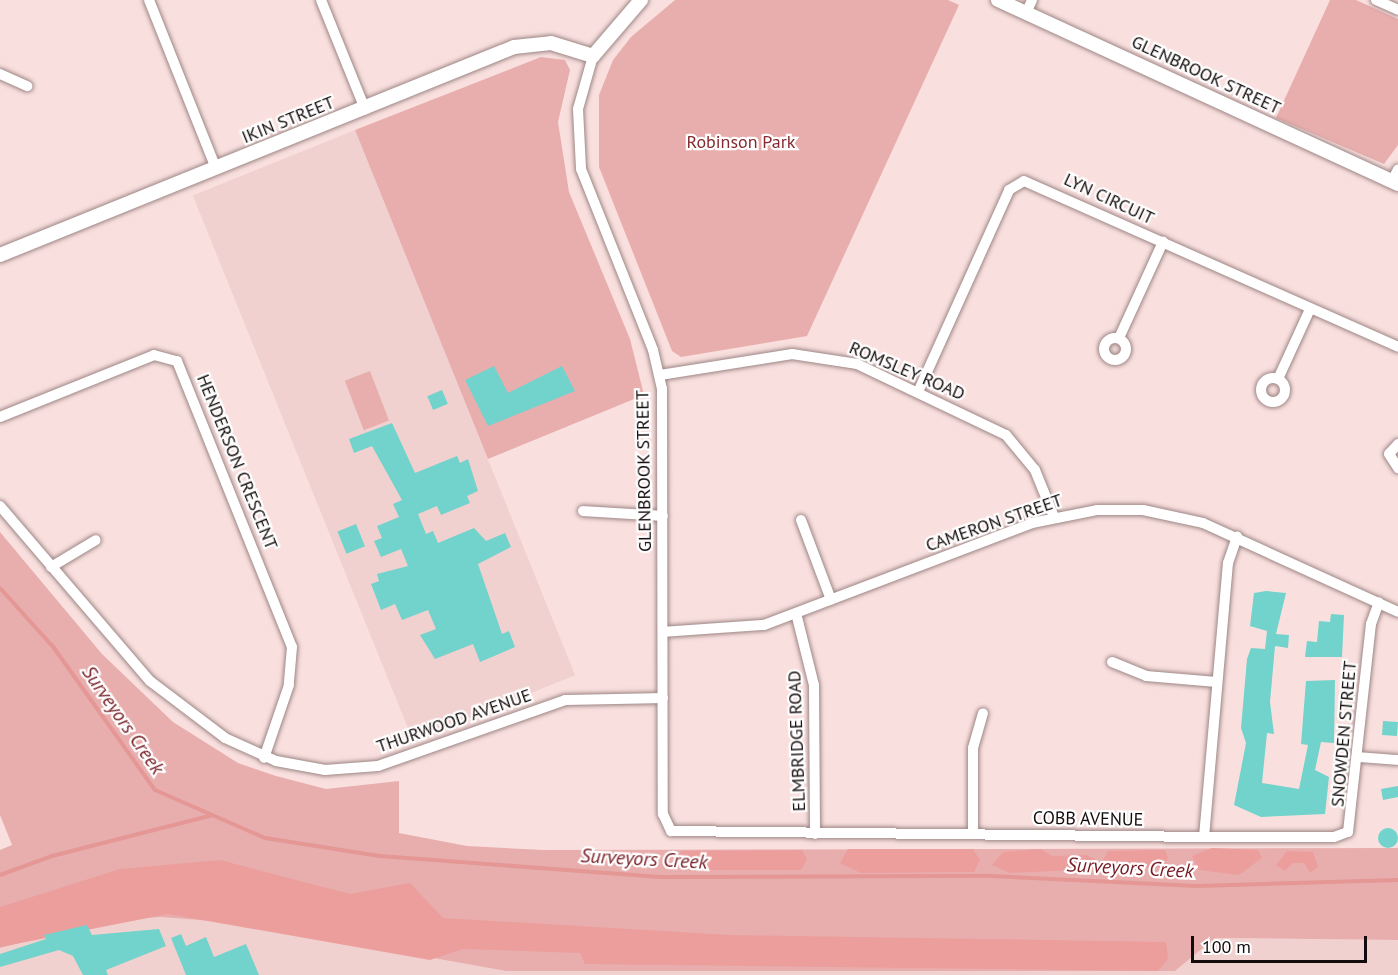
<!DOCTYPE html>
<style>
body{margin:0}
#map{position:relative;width:1398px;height:975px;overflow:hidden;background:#f9e0df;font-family:"PT Sans",sans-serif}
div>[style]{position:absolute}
.built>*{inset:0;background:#f1d1cf;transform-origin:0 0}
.green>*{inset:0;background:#e7aead;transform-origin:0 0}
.forest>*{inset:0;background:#ec9e9d}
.stream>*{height:4px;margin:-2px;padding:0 2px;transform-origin:2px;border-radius:2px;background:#e49795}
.building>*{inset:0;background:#71d3cb;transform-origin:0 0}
.round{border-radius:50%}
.roads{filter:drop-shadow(0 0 2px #9d8685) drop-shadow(0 0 2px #9d8685)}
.street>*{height:10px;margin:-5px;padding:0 5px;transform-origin:5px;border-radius:5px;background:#fff}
.street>.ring{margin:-5px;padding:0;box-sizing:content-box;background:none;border:10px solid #fff;border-radius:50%}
.secondary>*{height:14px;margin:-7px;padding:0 7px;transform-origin:7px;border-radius:7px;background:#fff}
span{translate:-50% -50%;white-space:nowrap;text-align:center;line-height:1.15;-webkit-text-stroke:4.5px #fff;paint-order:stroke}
.street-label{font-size:18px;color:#140c0c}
.park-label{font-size:18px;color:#84292f}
.water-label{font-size:20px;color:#761c24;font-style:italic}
.scale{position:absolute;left:1191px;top:936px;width:176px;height:27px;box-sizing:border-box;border:3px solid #140c0c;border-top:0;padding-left:8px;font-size:18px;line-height:21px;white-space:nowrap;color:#140c0c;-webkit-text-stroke:4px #fff;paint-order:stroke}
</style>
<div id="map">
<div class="built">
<div style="left:355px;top:130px;width:588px;height:175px;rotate:68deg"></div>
<div style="clip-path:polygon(160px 917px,237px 923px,506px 971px,1175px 971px,1215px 938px,1398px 940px,1398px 975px,0 975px,0 948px,111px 921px)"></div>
</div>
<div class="green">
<div style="clip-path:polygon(675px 0,948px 0,959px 5px,807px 336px,681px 357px,672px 351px,599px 167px,599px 95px,613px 60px,631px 37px)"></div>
<div style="clip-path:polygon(1330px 0,1356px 0,1398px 19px,1398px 145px,1384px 164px,1276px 118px)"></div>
<div style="clip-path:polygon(541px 57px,565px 60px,570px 70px,558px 122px,569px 192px,630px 339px,644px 395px,488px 459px,355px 130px)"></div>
<div style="left:370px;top:371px;width:53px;height:27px;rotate:69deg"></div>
<div style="clip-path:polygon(0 532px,102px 654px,173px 722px,238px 763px,276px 776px,326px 789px,399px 781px,399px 833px,467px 846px,543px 850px,1398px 848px,1398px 940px,1215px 938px,1175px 971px,506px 971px,237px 923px,160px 917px,111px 921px,0 948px,0 850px,12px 845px,0 815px)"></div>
</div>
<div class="forest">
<div style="clip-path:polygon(1212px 848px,1258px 850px,1262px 858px,1239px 875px,1199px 870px,1192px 856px)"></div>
<div style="clip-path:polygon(848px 849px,973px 849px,980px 860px,974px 872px,861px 873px,840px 863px)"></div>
<div style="clip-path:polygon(1041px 849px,1052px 856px,1086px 855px,1095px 859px,1094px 869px,1010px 873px,992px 865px,1003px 852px)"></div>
<div style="clip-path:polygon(802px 850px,807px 859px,801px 870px,692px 870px,675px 856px,682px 851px)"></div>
<div style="clip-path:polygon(1165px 850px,1168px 858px,1162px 867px,1114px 869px,1103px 860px,1108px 851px)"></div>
<div style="clip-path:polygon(1287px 851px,1313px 852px,1318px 867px,1310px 873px,1304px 863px,1293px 863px,1285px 871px,1276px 865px)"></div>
<div style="clip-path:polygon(220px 860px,350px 894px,410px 883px,443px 918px,730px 935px,1166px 942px,1168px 959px,1158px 971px,585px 964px,580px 953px,463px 949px,430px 960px,168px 914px,0 947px,0 907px,120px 869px)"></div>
</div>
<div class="stream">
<div style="left:0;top:588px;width:81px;rotate:48deg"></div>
<div style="left:54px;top:648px;width:174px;rotate:54.6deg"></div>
<div style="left:155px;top:790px;width:120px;rotate:23.6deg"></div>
<div style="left:265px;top:838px;width:116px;rotate:8.9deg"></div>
<div style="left:380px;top:856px;width:281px;rotate:4.3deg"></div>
<div style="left:660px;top:877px;width:331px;rotate:-0.2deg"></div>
<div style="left:991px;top:876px;width:206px;rotate:2.8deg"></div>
<div style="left:1197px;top:886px;width:201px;rotate:-1.7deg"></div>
<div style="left:0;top:875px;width:55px;rotate:-20.1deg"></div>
<div style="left:52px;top:856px;width:166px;rotate:-14.3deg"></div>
</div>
<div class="building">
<div style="clip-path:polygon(494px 366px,508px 393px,562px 366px,575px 391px,488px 426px,465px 380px)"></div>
<div style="left:442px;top:390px;width:15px;height:16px;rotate:67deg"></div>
<div style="clip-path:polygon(392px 423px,415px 473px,457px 456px,460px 463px,468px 459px,478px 491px,467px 496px,470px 503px,441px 515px,437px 506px,418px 514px,426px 534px,433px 531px,438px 543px,474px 528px,486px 541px,505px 533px,511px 547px,478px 564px,502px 634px,509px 631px,515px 647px,480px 662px,473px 644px,435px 659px,420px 635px,436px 629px,428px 610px,402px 620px,395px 604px,381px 610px,371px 584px,379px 581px,377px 574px,408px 566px,401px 549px,381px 557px,374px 541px,382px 538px,377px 526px,399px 517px,393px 504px,402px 500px,372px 446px,354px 453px,349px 439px)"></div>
<div style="left:356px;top:524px;width:24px;height:20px;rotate:68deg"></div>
<div style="clip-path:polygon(1266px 591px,1286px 593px,1276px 634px,1289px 635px,1288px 648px,1275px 646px,1270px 702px,1274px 734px,1267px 733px,1262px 783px,1299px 789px,1308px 745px,1301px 744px,1306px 681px,1335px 680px,1334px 743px,1321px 742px,1315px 770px,1329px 777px,1325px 814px,1261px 817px,1234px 805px,1246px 743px,1241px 728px,1247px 659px,1251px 648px,1265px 649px,1267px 631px,1250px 626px,1254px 593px)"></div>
<div style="clip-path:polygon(1331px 614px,1344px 615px,1342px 657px,1305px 657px,1307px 641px,1317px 642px,1319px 621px,1330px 622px)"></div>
<div style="left:1383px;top:721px;width:15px;height:14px;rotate:4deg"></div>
<div style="clip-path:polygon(1398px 786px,1398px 797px,1383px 800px,1381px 789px)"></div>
<div class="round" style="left:1378px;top:828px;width:20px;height:20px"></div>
<div style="clip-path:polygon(87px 925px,92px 935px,159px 929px,166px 946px,106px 970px,108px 975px,83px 975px,73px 956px,59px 950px,0 967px,0 954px,46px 939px,44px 935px)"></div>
<div style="clip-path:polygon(181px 934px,186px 946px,206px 937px,214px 957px,246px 944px,259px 975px,186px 975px,171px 938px)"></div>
</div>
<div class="roads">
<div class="street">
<div style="left:149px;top:0;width:181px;rotate:68.3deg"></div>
<div style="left:321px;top:0;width:118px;rotate:68deg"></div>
<div style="left:1376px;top:0;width:24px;rotate:24deg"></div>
<div style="left:1026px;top:13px;width:14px;rotate:-65deg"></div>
<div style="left:593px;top:56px;width:55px;rotate:105.8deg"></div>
<div style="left:578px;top:109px;width:60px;rotate:87.1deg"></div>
<div style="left:581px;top:169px;width:195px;rotate:68.3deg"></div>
<div style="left:653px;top:350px;width:40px;rotate:77deg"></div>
<div style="left:662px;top:389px;width:425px;rotate:89.9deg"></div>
<div style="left:663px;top:814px;width:19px;rotate:65deg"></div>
<div style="left:671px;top:831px;width:533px;rotate:0.64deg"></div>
<div style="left:1204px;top:837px;width:275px;rotate:-85deg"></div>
<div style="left:1228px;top:563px;width:28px;rotate:-71deg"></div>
<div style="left:0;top:74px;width:30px;rotate:24deg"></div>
<div style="left:1392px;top:181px;width:13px;rotate:-63deg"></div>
<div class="ring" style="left:1104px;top:338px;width:12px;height:12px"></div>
<div style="left:1119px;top:338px;width:106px;rotate:-65.4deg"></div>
<div style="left:660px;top:375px;width:134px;rotate:-9deg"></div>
<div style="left:792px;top:354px;width:66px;rotate:8.7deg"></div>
<div style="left:857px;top:364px;width:165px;rotate:25.5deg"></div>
<div style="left:1006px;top:435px;width:45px;rotate:50.4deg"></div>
<div style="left:1035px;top:470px;width:51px;rotate:68deg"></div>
<div class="ring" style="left:1261px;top:378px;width:14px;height:14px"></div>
<div style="left:1278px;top:379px;width:77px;rotate:-65.4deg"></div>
<div style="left:918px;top:392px;width:222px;rotate:-65.7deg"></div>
<div style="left:1009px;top:190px;width:17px;rotate:-31deg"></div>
<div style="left:1024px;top:181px;width:409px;rotate:23.9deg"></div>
<div style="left:0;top:417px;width:166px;rotate:-21.9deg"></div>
<div style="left:154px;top:355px;width:24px;rotate:15deg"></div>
<div style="left:177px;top:361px;width:308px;rotate:68.1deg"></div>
<div style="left:292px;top:647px;width:38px;rotate:95deg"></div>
<div style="left:289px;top:685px;width:77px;rotate:108.9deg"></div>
<div style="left:1398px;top:444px;width:13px;rotate:132deg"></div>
<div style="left:1389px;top:454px;width:17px;rotate:57deg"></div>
<div style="left:0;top:506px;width:230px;rotate:49.4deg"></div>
<div style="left:150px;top:681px;width:94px;rotate:37.2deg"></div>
<div style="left:225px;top:738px;width:56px;rotate:24.3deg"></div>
<div style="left:276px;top:761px;width:50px;rotate:10.4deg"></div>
<div style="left:325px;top:770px;width:53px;rotate:-4.3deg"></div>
<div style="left:378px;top:766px;width:198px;rotate:-19.4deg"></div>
<div style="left:565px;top:700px;width:98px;rotate:-1.2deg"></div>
<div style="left:583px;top:511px;width:80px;rotate:3.6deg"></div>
<div style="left:801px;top:520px;width:85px;rotate:69.4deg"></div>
<div style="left:51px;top:567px;width:52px;rotate:-31deg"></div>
<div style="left:796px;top:613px;width:74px;rotate:76deg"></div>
<div style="left:814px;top:685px;width:149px;rotate:89.6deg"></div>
<div style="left:663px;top:632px;width:101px;rotate:-4deg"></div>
<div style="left:764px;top:625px;width:287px;rotate:-20.8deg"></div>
<div style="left:1032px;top:523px;width:66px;rotate:-11.3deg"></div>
<div style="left:1097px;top:510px;width:46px"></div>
<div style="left:1143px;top:510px;width:61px;rotate:12.2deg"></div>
<div style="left:1203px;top:523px;width:214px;rotate:24.5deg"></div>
<div style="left:1112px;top:662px;width:37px;rotate:22deg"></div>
<div style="left:1146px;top:676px;width:71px;rotate:4.8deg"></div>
<div style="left:1358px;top:757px;width:40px;rotate:4.3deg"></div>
<div style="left:973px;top:833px;width:85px;rotate:-90deg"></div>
<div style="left:973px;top:748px;width:36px;rotate:-74deg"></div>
<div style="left:1204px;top:837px;width:130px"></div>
<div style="left:1334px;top:837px;width:15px;rotate:-20deg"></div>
<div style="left:1348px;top:832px;width:209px;rotate:-83.7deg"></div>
<div style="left:1371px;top:624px;width:23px;rotate:-70deg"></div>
</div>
<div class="secondary">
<div style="left:998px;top:0;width:440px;rotate:24.7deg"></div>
<div style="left:0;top:255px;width:554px;rotate:-22.03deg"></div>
<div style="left:514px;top:47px;width:37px;rotate:-6deg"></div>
<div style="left:551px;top:43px;width:44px;rotate:17.2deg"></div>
<div style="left:593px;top:56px;width:74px;rotate:-49.4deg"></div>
</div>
</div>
<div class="street-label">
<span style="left:1206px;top:75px;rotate:25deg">GLENBROOK STREET</span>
<span style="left:288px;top:120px;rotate:-22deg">IKIN STREET</span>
<span style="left:1109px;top:199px;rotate:25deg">LYN CIRCUIT</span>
<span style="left:907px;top:371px;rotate:23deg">ROMSLEY ROAD</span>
<span style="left:237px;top:462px;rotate:68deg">HENDERSON CRESCENT</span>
<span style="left:644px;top:471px;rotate:-91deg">GLENBROOK STREET</span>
<span style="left:994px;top:523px;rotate:-19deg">CAMERON STREET</span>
<span style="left:454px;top:721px;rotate:-19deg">THURWOOD AVENUE</span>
<span style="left:1344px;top:734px;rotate:-85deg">SNOWDEN STREET</span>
<span style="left:797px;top:741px;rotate:-92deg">ELMBRIDGE ROAD</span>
<span style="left:1088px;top:819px;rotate:1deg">COBB AVENUE</span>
</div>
<div class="park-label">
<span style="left:741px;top:142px">Robinson Park</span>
</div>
<div class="water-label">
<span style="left:123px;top:720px;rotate:55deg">Surveyors Creek</span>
<span style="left:644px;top:859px;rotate:3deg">Surveyors Creek</span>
<span style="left:1130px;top:868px;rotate:3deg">Surveyors Creek</span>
</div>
<div class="scale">100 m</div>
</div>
